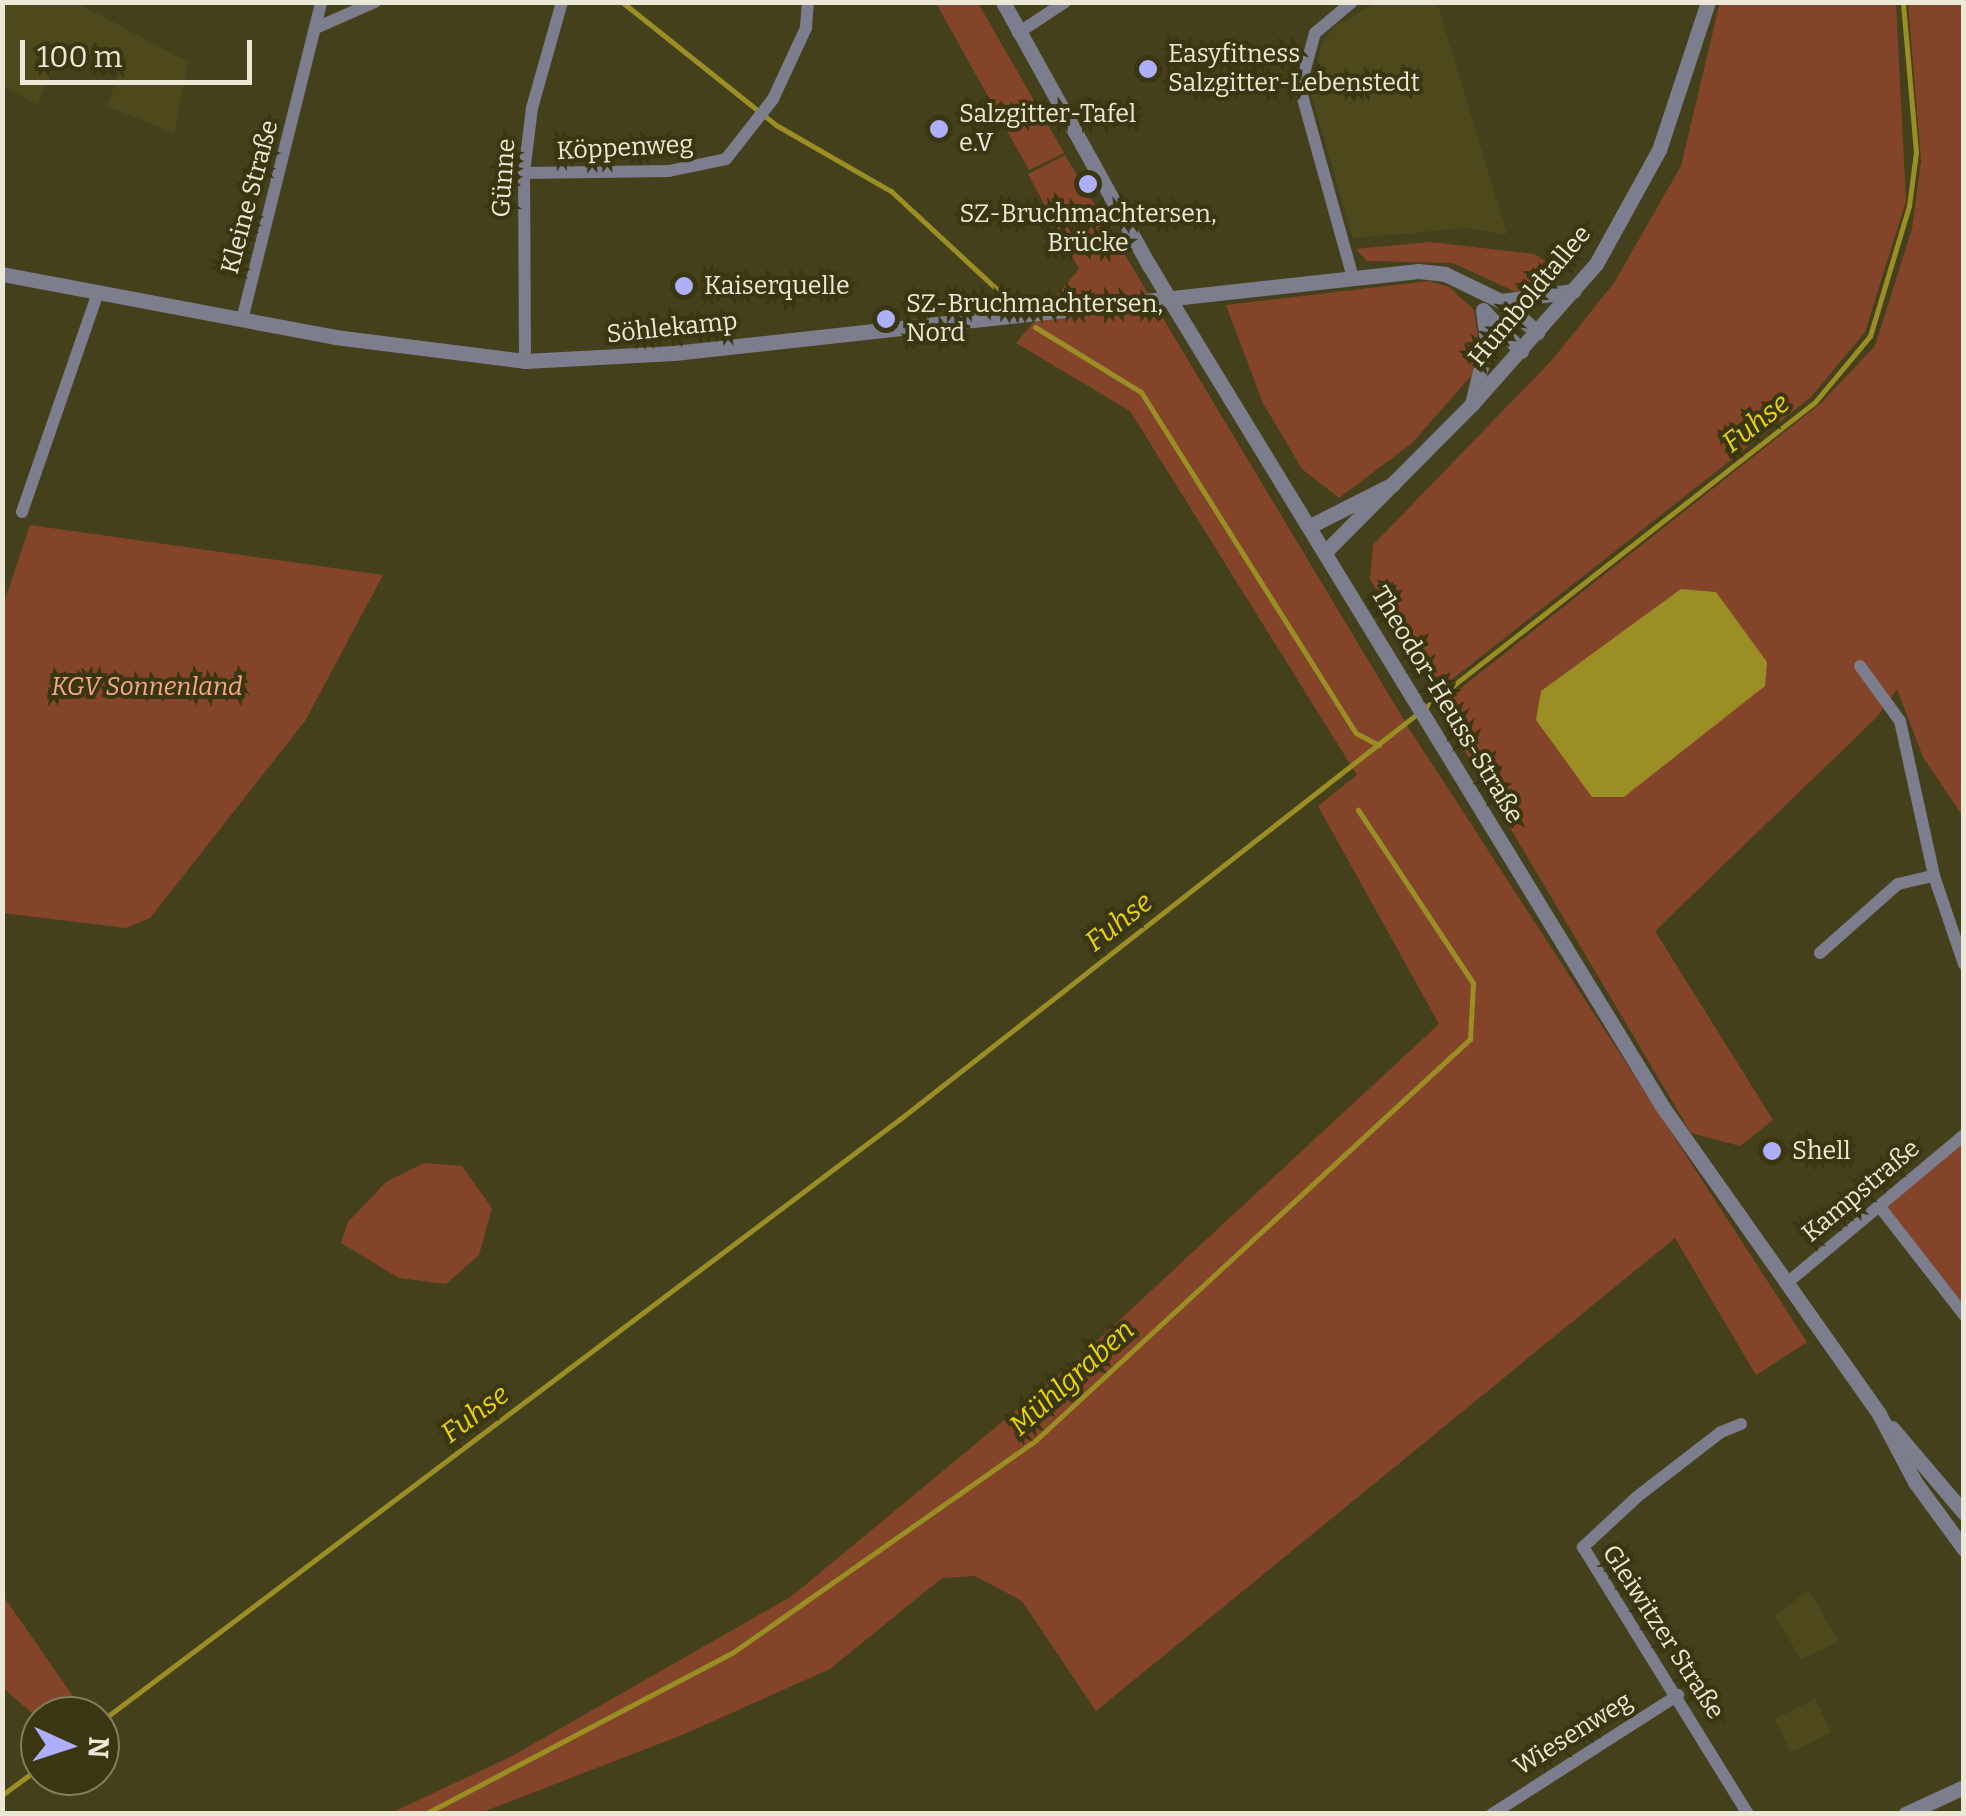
<!DOCTYPE html>
<meta charset="utf-8">
<style>
body{margin:0}
#map{position:relative;width:1966px;height:1816px;overflow:hidden;background:#44401c;font-family:Bitter,serif}
div>[style]{position:absolute}
.built>*{inset:0;background:#4e491c;transform-origin:0 0}
.green>*{inset:0;background:#84442a}
.water>*{inset:0;background:#9a8e25}
.stream>*{height:5px;margin:-2.5px;padding:0 2.5px;transform-origin:2.5px;border-radius:2.5px;background:#9a8e25}
.minor>*{height:12px;margin:-6px;padding:0 6px;transform-origin:6px;border-radius:6px;background:#7c7d8d}
.tertiary>*{height:15px;margin:-7.5px;padding:0 7.5px;transform-origin:7.5px;border-radius:7.5px;background:#7c7d8d}
.tertiary-bridge>*{height:15px;margin:-7.5px;padding:0 7.5px;transform-origin:7.5px;border-radius:7.5px;background:#7c7d8d}
.dots>*{width:28px;height:28px;translate:-50% -50%;box-sizing:border-box;border:5px solid #3a3611;border-radius:50%}
span{translate:-50% -50%;white-space:nowrap;text-align:center;line-height:1.15;-webkit-text-stroke:8px #3a3611;paint-order:stroke}
.poi-label{font-size:25px;color:#ebe9d5}
.left{translate:0 -50%;text-align:left}
.street-label{font-size:25px;color:#ebe9d5}
.park-label{font-size:25px;color:#faa786;font-style:italic}
.water-label{font-size:28px;color:#e9d503;font-style:italic}
.frame{position:absolute;inset:0;border:5px solid #ebe9d5;pointer-events:none}
.north{position:absolute;left:20px;top:1696px;width:100px;height:100px;box-sizing:border-box;background:#3a3611;border:2px solid #817e5f;border-radius:50%;rotate:93deg;font-size:28px;font-weight:700;line-height:40px;text-align:center;color:#ebe9d5}
.north::after{content:'';display:block;margin:auto;width:35px;height:45px;background:#adaffb;clip-path:polygon(50% 0,100% 100%,50% 72%,0 100%)}
.scale{position:absolute;left:20px;top:40px;width:232px;height:45px;box-sizing:border-box;border:5px solid #ebe9d5;border-top:0;padding-left:12px;font-size:30px;line-height:35px;white-space:nowrap;color:#ebe9d5;-webkit-text-stroke:8px #3a3611;paint-order:stroke}
</style>
<div id="map">
<div class="built">
<div style="clip-path:polygon(4px 3px,77px 3px,188px 62px,174px 133px,107px 106px,120px 71px,66px 42px,37px 104px,3px 86px)"></div>
<div style="clip-path:polygon(1376px 3px,1437px 3px,1507px 234px,1466px 228px,1353px 238px,1311px 94px,1321px 45px,1334px 27px)"></div>
<div style="clip-path:polygon(1809px 1591px,1839px 1642px,1801px 1659px,1774px 1615px)"></div>
<div style="left:1815px;top:1699px;width:37px;height:45px;rotate:64deg"></div>
</div>
<div class="green">
<div style="clip-path:polygon(1720px 2px,1896px 3px,1906px 201px,1865px 332px,1811px 397px,1436px 692px,1370px 579px,1373px 545px,1552px 360px,1614px 283px,1681px 166px)"></div>
<div style="clip-path:polygon(936px 3px,978px 3px,1064px 153px,1029px 170px)"></div>
<div style="clip-path:polygon(1908px 3px,1963px 3px,1963px 817px,1923px 757px,1897px 689px,1877px 717px,1655px 931px,1773px 1120px,1740px 1146px,1691px 1133px,1438px 706px,1820px 404px,1875px 346px,1912px 229px,1921px 161px)"></div>
<div style="clip-path:polygon(1065px 155px,1410px 730px,1807px 1342px,1756px 1375px,1675px 1238px,1096px 1711px,1022px 1601px,975px 1576px,942px 1578px,830px 1669px,682px 1735px,480px 1813px,389px 1814px,512px 1756px,792px 1596px,1072px 1364px,1439px 1024px,1318px 806px,1357px 775px,1130px 411px,1016px 343px,1079px 269px,1028px 174px)"></div>
<div style="clip-path:polygon(1430px 242px,1534px 254px,1565px 273px,1537px 289px,1516px 292px,1453px 263px,1367px 261px,1356px 249px)"></div>
<div style="clip-path:polygon(1429px 281px,1449px 287px,1474px 310px,1480px 351px,1471px 376px,1412px 443px,1339px 498px,1302px 469px,1263px 403px,1226px 305px)"></div>
<div style="clip-path:polygon(30px 525px,383px 575px,305px 721px,150px 918px,126px 928px,3px 913px,3px 606px)"></div>
<div style="clip-path:polygon(1963px 1135px,1963px 1315px,1880px 1207px)"></div>
<div style="clip-path:polygon(424px 1163px,462px 1166px,492px 1208px,479px 1255px,446px 1284px,399px 1278px,341px 1243px,348px 1222px,386px 1182px)"></div>
<div style="clip-path:polygon(2px 1594px,77px 1702px,64px 1716px,40px 1720px,3px 1688px)"></div>
</div>
<div class="water">
<div style="clip-path:polygon(1681px 589px,1716px 592px,1767px 662px,1765px 686px,1624px 797px,1592px 797px,1536px 720px,1541px 691px)"></div>
</div>
<div class="stream">
<div style="left:622px;top:2px;width:197px;rotate:38.6deg"></div>
<div style="left:776px;top:125px;width:133px;rotate:29.9deg"></div>
<div style="left:891px;top:191px;width:156px;rotate:42.9deg"></div>
<div style="left:1035px;top:327px;width:124px;rotate:31.5deg"></div>
<div style="left:1141px;top:392px;width:403px;rotate:57.8deg"></div>
<div style="left:1356px;top:733px;width:26px;rotate:28deg"></div>
<div style="left:100px;top:1722px;width:1002px;rotate:-37.01deg"></div>
<div style="left:900px;top:1119px;width:1162px;rotate:-38.08deg"></div>
<div style="left:1815px;top:402px;width:86px;rotate:-50.2deg"></div>
<div style="left:1870px;top:336px;width:136px;rotate:-73.3deg"></div>
<div style="left:1909px;top:206px;width:54px;rotate:-82.6deg"></div>
<div style="left:1916px;top:152px;width:151px;rotate:-95deg"></div>
<div style="left:2px;top:1795px;width:47px;rotate:-36.4deg"></div>
<div style="left:425px;top:1814px;width:347px;rotate:-27.7deg"></div>
<div style="left:732px;top:1653px;width:371px;rotate:-35deg"></div>
<div style="left:1036px;top:1440px;width:591px;rotate:-42.74deg"></div>
<div style="left:1470px;top:1039px;width:56px;rotate:-86.9deg"></div>
<div style="left:1473px;top:983px;width:208px;rotate:-123.6deg"></div>
</div>
<div class="minor">
<div style="left:1352px;top:2px;width:48px;rotate:140deg"></div>
<div style="left:1315px;top:33px;width:57px;rotate:105.3deg"></div>
<div style="left:1300px;top:88px;width:197px;rotate:74.4deg"></div>
<div style="left:318px;top:27px;width:62px;rotate:-23.7deg"></div>
<div style="left:1018px;top:33px;width:56px;rotate:-33.4deg"></div>
<div style="left:524px;top:173px;width:145px;rotate:-0.8deg"></div>
<div style="left:669px;top:171px;width:58px;rotate:-11.9deg"></div>
<div style="left:726px;top:159px;width:76px;rotate:-51.9deg"></div>
<div style="left:773px;top:99px;width:78px;rotate:-65.1deg"></div>
<div style="left:806px;top:28px;width:26px;rotate:-86deg"></div>
<div style="left:242px;top:320px;width:328px;rotate:-76deg"></div>
<div style="left:525px;top:361px;width:188px;rotate:-90.3deg"></div>
<div style="left:524px;top:173px;width:65px;rotate:-83deg"></div>
<div style="left:532px;top:108px;width:110px;rotate:-74.2deg"></div>
<div style="left:22px;top:512px;width:230px;rotate:-70.9deg"></div>
<div style="left:1860px;top:666px;width:68px;rotate:54deg"></div>
<div style="left:1900px;top:721px;width:159px;rotate:77.6deg"></div>
<div style="left:1934px;top:876px;width:93px;rotate:71.2deg"></div>
<div style="left:1820px;top:953px;width:104px;rotate:-41.5deg"></div>
<div style="left:1898px;top:884px;width:37px;rotate:-13deg"></div>
<div style="left:1880px;top:1207px;width:137px;rotate:52.1deg"></div>
<div style="left:1787px;top:1283px;width:231px;rotate:-39.9deg"></div>
<div style="left:1741px;top:1424px;width:22px;rotate:158deg"></div>
<div style="left:1721px;top:1432px;width:106px;rotate:142.3deg"></div>
<div style="left:1637px;top:1497px;width:74px;rotate:137.2deg"></div>
<div style="left:1583px;top:1547px;width:314px;rotate:58.3deg"></div>
<div style="left:1492px;top:1814px;width:221px;rotate:-32.6deg"></div>
</div>
<div class="tertiary">
<div style="left:1003px;top:2px;width:301px;rotate:61deg"></div>
<div style="left:2px;top:274px;width:339px;rotate:10.7deg"></div>
<div style="left:335px;top:337px;width:192px;rotate:7.2deg"></div>
<div style="left:525px;top:361px;width:149px;rotate:-3.1deg"></div>
<div style="left:674px;top:353px;width:749px;rotate:-6.29deg"></div>
<div style="left:1418px;top:271px;width:27px;rotate:6deg"></div>
<div style="left:1445px;top:274px;width:62px;rotate:25.7deg"></div>
<div style="left:1501px;top:301px;width:48px;rotate:40.7deg"></div>
<div style="left:1501px;top:301px;width:73px;rotate:-7.9deg"></div>
<div style="left:1176px;top:310px;width:933px;rotate:58.59deg"></div>
<div style="left:1662px;top:1106px;width:377px;rotate:54.8deg"></div>
<div style="left:1879px;top:1414px;width:77px;rotate:62.1deg"></div>
<div style="left:1915px;top:1482px;width:83px;rotate:53.8deg"></div>
<div style="left:1483px;top:310px;width:56px;rotate:47.2deg"></div>
<div style="left:1472px;top:404px;width:64px;rotate:-76.4deg"></div>
<div style="left:1487px;top:342px;width:31px;rotate:-97deg"></div>
<div style="left:1310px;top:526px;width:93px;rotate:-26.8deg"></div>
<div style="left:1325px;top:552px;width:209px;rotate:-45.2deg"></div>
<div style="left:1472px;top:404px;width:187px;rotate:-48.5deg"></div>
<div style="left:1596px;top:264px;width:130px;rotate:-61.1deg"></div>
<div style="left:1659px;top:150px;width:156px;rotate:-71.7deg"></div>
<div style="left:1892px;top:1428px;width:111px;rotate:49.7deg"></div>
<div style="left:1905px;top:1814px;width:65px;rotate:-24.6deg"></div>
</div>
<div class="tertiary-bridge">
<div style="left:1149px;top:265px;width:52px;rotate:59deg"></div>
</div>
<div class="dots">
<div style="left:1148px;top:69px;background:#adaffb"></div>
<div style="left:939px;top:129px;background:#adaffb"></div>
<div style="left:1088px;top:184px;background:#adaffb"></div>
<div style="left:684px;top:286px;background:#adaffb"></div>
<div style="left:886px;top:319px;background:#adaffb"></div>
<div style="left:1772px;top:1151px;background:#adaffb"></div>
</div>
<div class="poi-label">
<span class="left" style="left:1168px;top:69px">Easyfitness<br>Salzgitter-Lebenstedt</span>
<span class="left" style="left:959px;top:129px">Salzgitter-Tafel<br>e.V</span>
<span style="left:1088px;top:229px">SZ-Bruchmachtersen,<br>Brücke</span>
<span class="left" style="left:704px;top:286px">Kaiserquelle</span>
<span class="left" style="left:906px;top:319px">SZ-Bruchmachtersen,<br>Nord</span>
<span class="left" style="left:1792px;top:1151px">Shell</span>
</div>
<div class="street-label">
<span style="left:625px;top:148px;rotate:-3deg">Köppenweg</span>
<span style="left:504px;top:178px;rotate:-86deg">Günne</span>
<span style="left:250px;top:197px;rotate:-75deg">Kleine Straße</span>
<span style="left:1530px;top:296px;rotate:-50deg">Humboldtallee</span>
<span style="left:672px;top:328px;rotate:-6deg">Söhlekamp</span>
<span style="left:1447px;top:705px;rotate:59deg">Theodor-Heuss-Straße</span>
<span style="left:1861px;top:1191px;rotate:-40deg">Kampstraße</span>
<span style="left:1663px;top:1632px;rotate:57deg">Gleiwitzer Straße</span>
<span style="left:1573px;top:1734px;rotate:-32deg">Wiesenweg</span>
</div>
<div class="park-label">
<span style="left:147px;top:687px">KGV Sonnenland</span>
</div>
<div class="water-label">
<span style="left:1756px;top:423px;rotate:-38deg">Fuhse</span>
<span style="left:1119px;top:922px;rotate:-38deg">Fuhse</span>
<span style="left:1072px;top:1378px;rotate:-42deg">Mühlgraben</span>
<span style="left:475px;top:1414px;rotate:-37deg">Fuhse</span>
</div>
<div class="frame"></div>
<div class="north">N</div>
<div class="scale">100 m</div>
</div>
